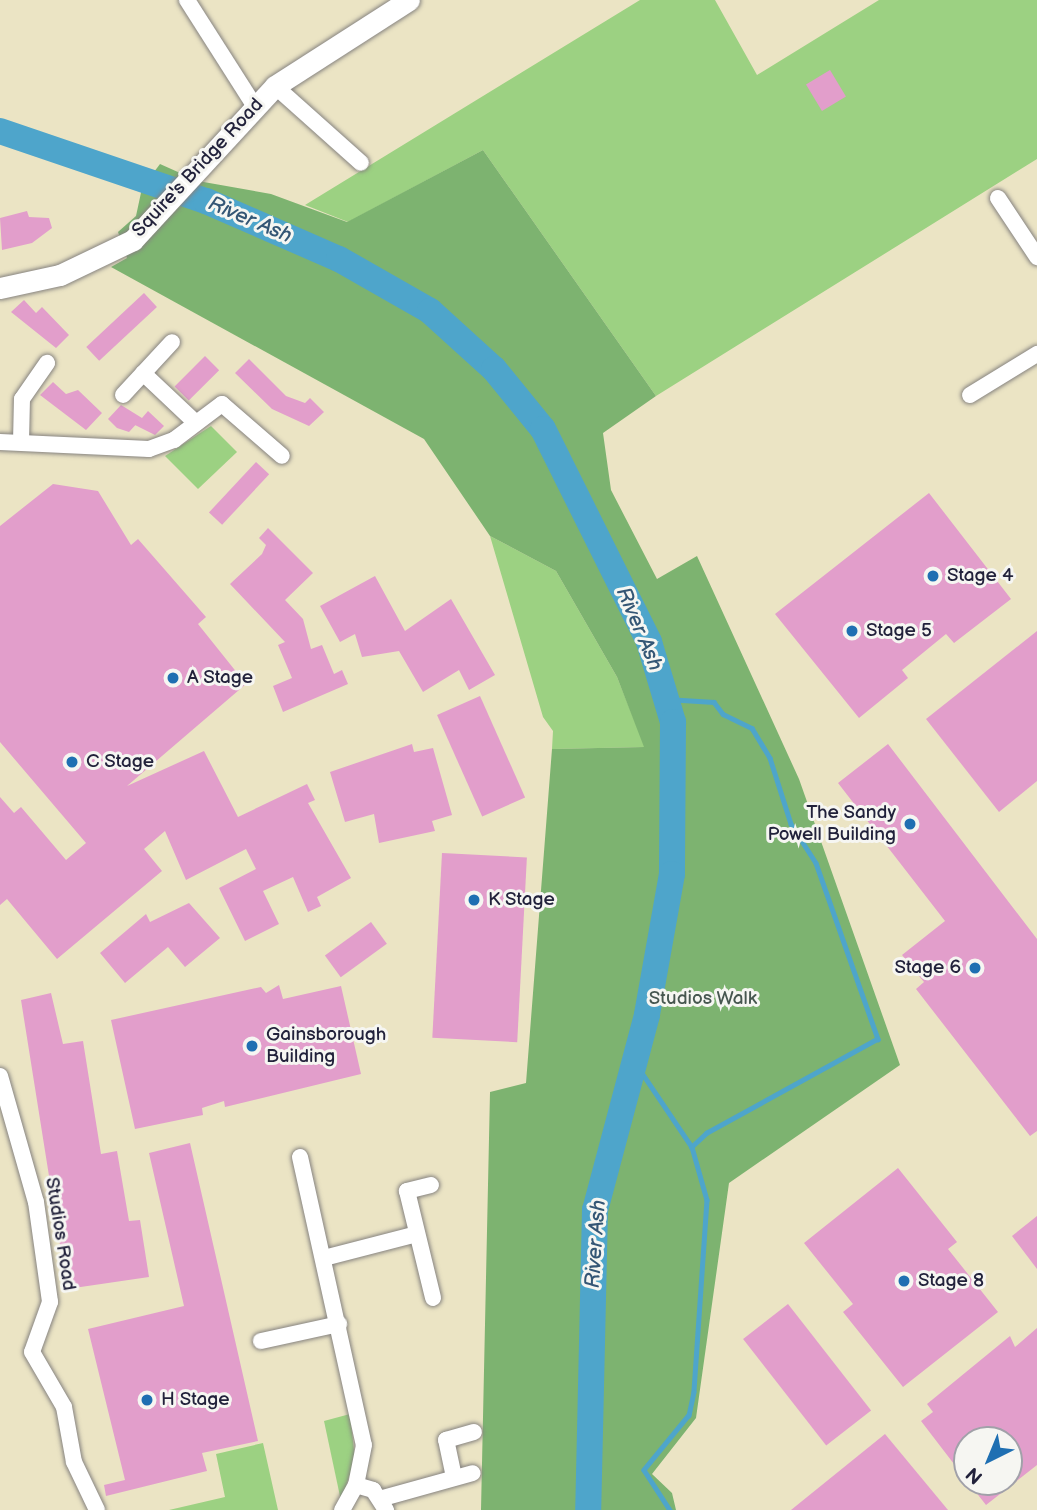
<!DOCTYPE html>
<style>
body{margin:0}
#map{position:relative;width:1037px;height:1510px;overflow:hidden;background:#ebe4c4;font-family:"Balsamiq Sans",sans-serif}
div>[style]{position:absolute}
.green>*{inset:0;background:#9cd182}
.forest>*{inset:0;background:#7db370}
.stream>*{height:4.5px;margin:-2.25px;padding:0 2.25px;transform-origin:2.25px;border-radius:2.25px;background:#4ea5cb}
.river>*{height:26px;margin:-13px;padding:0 13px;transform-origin:13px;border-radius:13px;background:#4ea5cb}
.building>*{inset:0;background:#e29ecb;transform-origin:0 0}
.roads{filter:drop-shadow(0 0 2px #868380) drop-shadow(0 0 2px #868380)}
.minor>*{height:16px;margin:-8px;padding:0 8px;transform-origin:8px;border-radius:8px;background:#fff}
.tertiary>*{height:21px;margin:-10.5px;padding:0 10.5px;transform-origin:10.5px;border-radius:10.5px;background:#fff}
.dots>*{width:19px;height:19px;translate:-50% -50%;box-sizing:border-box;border:4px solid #f6f6f2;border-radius:50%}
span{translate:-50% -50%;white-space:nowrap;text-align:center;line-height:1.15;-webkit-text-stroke:6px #f6f6f2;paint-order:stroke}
.street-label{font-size:19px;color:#22223b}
.poi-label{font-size:19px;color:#22223b}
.left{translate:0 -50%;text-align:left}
.right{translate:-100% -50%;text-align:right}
.park-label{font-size:19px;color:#475750}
.water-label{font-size:21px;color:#345675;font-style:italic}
.north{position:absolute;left:953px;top:1426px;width:70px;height:70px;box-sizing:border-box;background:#f6f6f2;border:2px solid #a1a1a9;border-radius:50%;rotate:223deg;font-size:19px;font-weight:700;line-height:28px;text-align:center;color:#22223b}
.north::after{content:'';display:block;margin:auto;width:24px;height:32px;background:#1f6fb2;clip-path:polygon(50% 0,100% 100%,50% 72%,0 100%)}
</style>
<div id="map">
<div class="green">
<div style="clip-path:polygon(640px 0,715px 0,757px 75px,879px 0,1037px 0,1037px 159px,656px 396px,483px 150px,348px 222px,305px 205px)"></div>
<div style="clip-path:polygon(211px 426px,237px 452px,198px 489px,165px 456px)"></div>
<div style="clip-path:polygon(490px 536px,556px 571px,617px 677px,645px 747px,552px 749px,553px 731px,543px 717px)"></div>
<div style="clip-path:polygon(350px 1414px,355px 1459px,341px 1501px,324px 1421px)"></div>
<div style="clip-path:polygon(263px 1443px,278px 1510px,169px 1510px,225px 1497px,216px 1454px)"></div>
</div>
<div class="forest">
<div style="clip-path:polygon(483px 150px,656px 396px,603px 433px,611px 490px,657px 579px,697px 556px,799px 779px,900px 1065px,729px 1183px,696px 1418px,652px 1474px,672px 1493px,676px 1510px,481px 1510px,490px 1092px,526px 1083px,552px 749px,644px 747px,617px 677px,556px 571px,490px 536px,424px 439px,111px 267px,127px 258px,118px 232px,136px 216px,142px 188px,160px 164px,198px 181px,271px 194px,347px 222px)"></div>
</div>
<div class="stream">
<div style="left:666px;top:699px;width:48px;rotate:3.6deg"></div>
<div style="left:714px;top:702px;width:15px;rotate:53deg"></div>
<div style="left:723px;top:714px;width:32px;rotate:26deg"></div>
<div style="left:752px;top:728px;width:35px;rotate:59deg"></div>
<div style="left:770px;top:758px;width:69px;rotate:72.3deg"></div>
<div style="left:791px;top:824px;width:46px;rotate:57.3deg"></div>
<div style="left:816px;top:863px;width:187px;rotate:70.6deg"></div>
<div style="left:878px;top:1039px;width:195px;rotate:151.2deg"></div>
<div style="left:707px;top:1133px;width:21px;rotate:137deg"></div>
<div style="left:634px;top:1061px;width:104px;rotate:56deg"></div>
<div style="left:692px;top:1147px;width:55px;rotate:74.2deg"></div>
<div style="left:707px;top:1200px;width:192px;rotate:93.9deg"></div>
<div style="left:694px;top:1392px;width:24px;rotate:102deg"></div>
<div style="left:689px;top:1415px;width:71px;rotate:129.3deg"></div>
<div style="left:644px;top:1470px;width:48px;rotate:57deg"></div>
</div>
<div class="river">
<div style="left:0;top:131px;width:218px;rotate:18.8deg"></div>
<div style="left:206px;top:201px;width:145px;rotate:23.6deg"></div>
<div style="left:339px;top:259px;width:105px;rotate:29.7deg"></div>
<div style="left:430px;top:311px;width:86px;rotate:42.2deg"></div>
<div style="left:494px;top:369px;width:77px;rotate:50.8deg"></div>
<div style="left:543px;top:429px;width:238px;rotate:63.5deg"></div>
<div style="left:649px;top:642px;width:84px;rotate:73.3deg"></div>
<div style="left:673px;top:722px;width:152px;rotate:90.4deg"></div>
<div style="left:672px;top:874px;width:143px;rotate:100.1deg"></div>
<div style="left:647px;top:1015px;width:202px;rotate:104.9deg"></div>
<div style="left:595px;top:1210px;width:300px;rotate:91.3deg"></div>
</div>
<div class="building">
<div style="left:830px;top:70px;width:31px;height:28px;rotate:59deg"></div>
<div style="clip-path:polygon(27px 211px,29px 217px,49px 218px,52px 228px,32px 243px,2px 250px,0 218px)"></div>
<div style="left:144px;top:293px;width:19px;height:79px;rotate:47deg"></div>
<div style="clip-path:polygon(24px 300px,36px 313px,42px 307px,69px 335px,56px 348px,11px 312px)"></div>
<div style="left:205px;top:356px;width:20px;height:43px;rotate:45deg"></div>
<div style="clip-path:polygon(249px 359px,286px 396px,305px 403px,310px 398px,324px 412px,309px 426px,272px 409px,235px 373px)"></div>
<div style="clip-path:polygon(53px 382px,66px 394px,78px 390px,102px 413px,86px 430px,40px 395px)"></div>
<div style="clip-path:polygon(121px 405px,142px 418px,148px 411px,164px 426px,155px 435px,135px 425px,141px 419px,129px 432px,117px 428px,108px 419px)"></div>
<div style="left:256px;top:462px;width:18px;height:69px;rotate:43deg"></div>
<div style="clip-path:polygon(53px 484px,98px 491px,131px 545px,138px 539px,206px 617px,198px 624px,246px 684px,127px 786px,204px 751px,238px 817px,307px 784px,315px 800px,308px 803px,351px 878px,317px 897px,321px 906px,308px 912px,293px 877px,263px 891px,279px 924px,245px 941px,219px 888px,256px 869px,246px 849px,186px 880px,165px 831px,144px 849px,162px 871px,57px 959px,7px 899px,0 905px,0 797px,14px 813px,21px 807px,66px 860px,86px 843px,0 742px,0 526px)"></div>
<div style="clip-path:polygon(929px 493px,1011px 599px,954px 643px,946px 634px,902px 670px,908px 678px,859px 718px,775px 614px)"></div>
<div style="clip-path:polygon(268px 528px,313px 573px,285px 600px,303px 619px,311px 649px,322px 645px,334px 674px,342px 670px,348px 684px,283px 712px,273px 686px,292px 678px,278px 645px,285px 642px,230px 584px,262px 554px,266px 545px,259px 538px)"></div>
<div style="clip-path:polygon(375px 576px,405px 631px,451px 599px,495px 675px,469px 690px,459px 670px,423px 692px,399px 651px,362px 657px,355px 634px,340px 642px,320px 606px)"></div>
<div style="clip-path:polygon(1037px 631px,1037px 781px,999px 812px,926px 719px)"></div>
<div style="left:480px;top:696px;width:111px;height:47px;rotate:66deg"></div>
<div style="clip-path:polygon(412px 744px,414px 752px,433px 748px,452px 815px,432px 821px,435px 831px,379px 843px,374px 814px,345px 822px,330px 772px)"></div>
<div style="clip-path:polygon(888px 744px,1037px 939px,1037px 1131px,1030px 1136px,916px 989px,924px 982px,902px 955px,945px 921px,838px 783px)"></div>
<div style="left:442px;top:853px;width:85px;height:185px;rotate:3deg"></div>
<div style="clip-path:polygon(189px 903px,220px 938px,185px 967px,168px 947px,125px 983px,100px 953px,146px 914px,150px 922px)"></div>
<div style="left:371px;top:922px;width:27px;height:57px;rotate:54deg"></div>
<div style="clip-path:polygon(279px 985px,283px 999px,341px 986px,361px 1074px,225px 1107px,224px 1101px,202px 1108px,203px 1115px,135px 1129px,111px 1020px,261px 987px,266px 993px)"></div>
<div style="clip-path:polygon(51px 993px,63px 1044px,83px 1041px,101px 1154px,117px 1151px,129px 1221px,140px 1220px,149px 1277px,67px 1289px,21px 1000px)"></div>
<div style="clip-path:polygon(190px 1143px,258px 1441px,202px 1453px,207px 1471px,106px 1496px,104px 1485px,125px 1480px,88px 1329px,184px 1306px,149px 1153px)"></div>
<div style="clip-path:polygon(898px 1168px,957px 1242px,948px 1249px,998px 1312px,903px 1387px,843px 1312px,853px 1304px,804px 1243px)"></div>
<div style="clip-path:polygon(1037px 1216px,1037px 1269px,1012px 1236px)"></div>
<div style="left:788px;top:1304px;width:135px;height:57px;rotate:52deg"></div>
<div style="clip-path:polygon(1037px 1328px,1037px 1465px,986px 1505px,968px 1482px,1009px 1482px,1009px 1440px,967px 1440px,967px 1481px,921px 1421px,933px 1412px,927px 1404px,1010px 1336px,1015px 1347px)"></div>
<div style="clip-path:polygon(885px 1434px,948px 1510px,791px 1510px)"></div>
</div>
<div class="roads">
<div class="minor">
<div style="left:187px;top:0;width:125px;rotate:57.5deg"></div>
<div style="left:275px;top:86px;width:115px;rotate:41.8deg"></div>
<div style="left:998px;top:198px;width:71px;rotate:56.5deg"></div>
<div style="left:143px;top:373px;width:73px;rotate:43.3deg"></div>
<div style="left:123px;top:395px;width:72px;rotate:-47.2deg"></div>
<div style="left:970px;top:395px;width:79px;rotate:-31.5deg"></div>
<div style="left:0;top:442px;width:149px;rotate:2.7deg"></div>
<div style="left:149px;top:449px;width:27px;rotate:-20deg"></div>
<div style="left:174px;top:440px;width:60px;rotate:-36.9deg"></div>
<div style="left:222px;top:404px;width:79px;rotate:40.9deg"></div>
<div style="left:21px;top:442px;width:43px;rotate:-88.7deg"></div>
<div style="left:22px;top:399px;width:44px;rotate:-55.2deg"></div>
<div style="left:0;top:1076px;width:131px;rotate:74.1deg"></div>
<div style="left:36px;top:1202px;width:101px;rotate:82deg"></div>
<div style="left:50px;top:1302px;width:53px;rotate:109.8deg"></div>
<div style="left:32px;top:1352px;width:64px;rotate:59.8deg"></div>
<div style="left:64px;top:1407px;width:56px;rotate:79.7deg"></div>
<div style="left:74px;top:1462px;width:53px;rotate:64.4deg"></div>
<div style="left:300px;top:1157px;width:295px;rotate:77.5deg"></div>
<div style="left:364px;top:1445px;width:41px;rotate:101.3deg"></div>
<div style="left:356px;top:1485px;width:29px;rotate:119deg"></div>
<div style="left:431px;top:1185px;width:25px;rotate:166deg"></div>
<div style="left:407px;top:1191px;width:110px;rotate:76.3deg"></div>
<div style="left:324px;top:1258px;width:96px;rotate:-14.5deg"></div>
<div style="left:261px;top:1341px;width:80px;rotate:-12.3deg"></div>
<div style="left:454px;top:1477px;width:38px;rotate:-102deg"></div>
<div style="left:446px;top:1440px;width:29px;rotate:-16deg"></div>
<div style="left:356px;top:1485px;width:18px;rotate:16deg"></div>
<div style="left:373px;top:1490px;width:24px;rotate:57deg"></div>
<div style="left:383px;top:1498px;width:93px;rotate:-15.5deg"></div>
</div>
<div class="tertiary">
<div style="left:0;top:288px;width:61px;rotate:-12.2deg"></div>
<div style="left:60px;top:275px;width:81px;rotate:-25.6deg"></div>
<div style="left:133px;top:240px;width:209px;rotate:-47.3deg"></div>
<div style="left:275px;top:86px;width:159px;rotate:-32.7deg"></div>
</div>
</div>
<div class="dots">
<div style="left:933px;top:576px;background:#1f6fb2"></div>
<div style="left:852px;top:631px;background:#1f6fb2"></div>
<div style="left:173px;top:678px;background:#1f6fb2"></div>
<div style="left:72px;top:762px;background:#1f6fb2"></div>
<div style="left:910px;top:824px;background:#1f6fb2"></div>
<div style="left:474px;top:900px;background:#1f6fb2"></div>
<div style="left:975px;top:968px;background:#1f6fb2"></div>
<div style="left:252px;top:1046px;background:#1f6fb2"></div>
<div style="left:904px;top:1281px;background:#1f6fb2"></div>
<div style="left:147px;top:1400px;background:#1f6fb2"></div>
</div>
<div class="street-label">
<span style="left:198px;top:168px;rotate:-47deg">Squire's Bridge Road</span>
<span style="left:60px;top:1234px;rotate:81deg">Studios Road</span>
</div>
<div class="poi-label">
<span class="left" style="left:947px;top:576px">Stage 4</span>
<span class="left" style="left:866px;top:631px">Stage 5</span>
<span class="left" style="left:187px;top:678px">A Stage</span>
<span class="left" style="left:86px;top:762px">C Stage</span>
<span class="right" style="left:896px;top:824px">The Sandy<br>Powell Building</span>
<span class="left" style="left:488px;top:900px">K Stage</span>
<span class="right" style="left:961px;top:968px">Stage 6</span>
<span class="left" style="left:266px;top:1046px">Gainsborough<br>Building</span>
<span class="left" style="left:918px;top:1281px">Stage 8</span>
<span class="left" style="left:161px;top:1400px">H Stage</span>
</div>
<div class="park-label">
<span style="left:703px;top:999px">Studios Walk</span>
</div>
<div class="water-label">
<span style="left:250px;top:220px;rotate:23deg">River Ash</span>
<span style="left:639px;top:629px;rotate:67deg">River Ash</span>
<span style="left:596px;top:1244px;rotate:-86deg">River Ash</span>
</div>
<div class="north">N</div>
</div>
